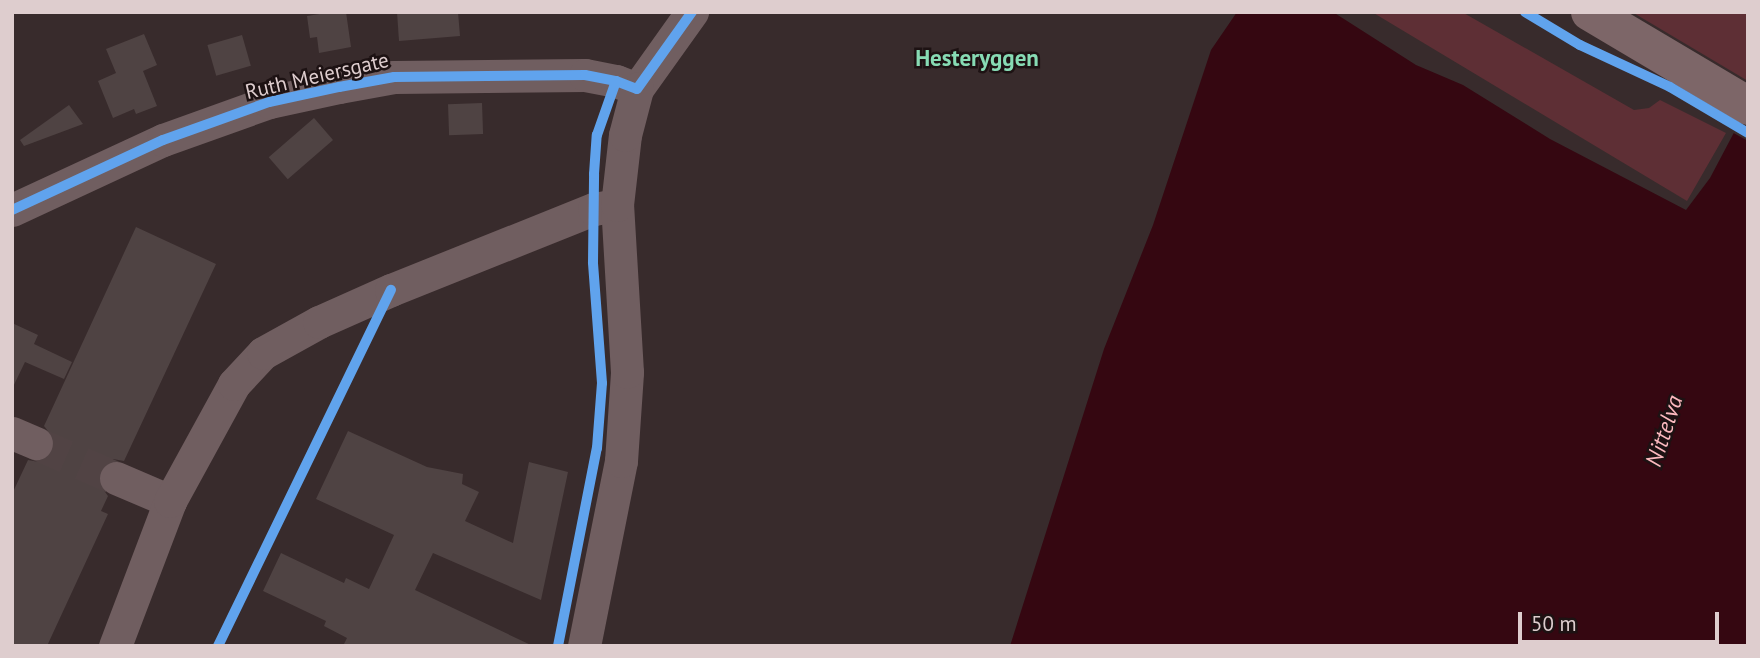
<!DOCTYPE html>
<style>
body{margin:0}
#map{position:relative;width:1760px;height:658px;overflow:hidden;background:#382b2c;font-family:"PT Sans",sans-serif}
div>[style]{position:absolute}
.green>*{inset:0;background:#5e2f35}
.water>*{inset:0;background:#350711}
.pier>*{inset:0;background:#382b2c}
.building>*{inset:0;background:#4f4343;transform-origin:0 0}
.minor-tunnel>*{height:33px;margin-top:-16.5px;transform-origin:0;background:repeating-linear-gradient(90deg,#514344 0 33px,transparent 0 50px)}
.minor>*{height:33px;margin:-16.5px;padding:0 16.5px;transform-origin:16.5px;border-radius:16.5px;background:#705e60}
.major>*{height:38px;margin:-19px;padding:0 19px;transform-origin:19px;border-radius:19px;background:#7d6668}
.cycleway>*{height:10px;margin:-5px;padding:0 5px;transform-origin:5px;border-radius:5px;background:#60a3ed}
span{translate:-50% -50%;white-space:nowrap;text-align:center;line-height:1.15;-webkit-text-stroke:5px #1d1213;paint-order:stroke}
.street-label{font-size:21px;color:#decdce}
.neighbourhood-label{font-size:23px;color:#87dbb4;font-weight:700}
.water-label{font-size:23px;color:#fcb9bf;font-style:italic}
.frame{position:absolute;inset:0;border:14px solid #decdce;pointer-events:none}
.scale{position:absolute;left:1518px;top:612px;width:201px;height:32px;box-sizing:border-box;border:4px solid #decdce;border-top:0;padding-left:9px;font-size:21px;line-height:24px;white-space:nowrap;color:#decdce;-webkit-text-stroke:5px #1d1213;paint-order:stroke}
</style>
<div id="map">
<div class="green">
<div style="clip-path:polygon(1372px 12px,1462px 12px,1634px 110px,1649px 108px,1660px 100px,1726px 133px,1687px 201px)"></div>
<div style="clip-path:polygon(1632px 12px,1748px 12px,1748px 81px)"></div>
</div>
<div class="water">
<div style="clip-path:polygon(1237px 12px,1333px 12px,1416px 65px,1463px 85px,1550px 139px,1686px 210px,1710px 178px,1748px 106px,1748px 646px,1010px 646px,1104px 349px,1153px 225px,1211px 50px)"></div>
</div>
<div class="pier">
<div style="clip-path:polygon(1748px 102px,1748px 141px,1730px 131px)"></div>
</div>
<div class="building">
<div style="clip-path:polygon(332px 12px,346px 12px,351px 47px,319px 53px,317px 37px,310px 38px,307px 16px)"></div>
<div style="clip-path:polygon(397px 12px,458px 12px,460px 36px,399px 41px)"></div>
<div style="clip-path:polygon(144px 34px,157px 65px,143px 71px,157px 106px,136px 114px,134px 109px,113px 118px,98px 81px,116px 73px,106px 49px)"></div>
<div style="left:242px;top:35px;width:32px;height:36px;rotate:74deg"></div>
<div style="left:482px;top:103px;width:31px;height:34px;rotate:88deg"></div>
<div style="clip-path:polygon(69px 105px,83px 124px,24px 146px,20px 140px)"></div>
<div style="left:314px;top:118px;width:29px;height:60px;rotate:49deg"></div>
<div style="clip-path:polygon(136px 227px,216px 264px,124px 461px,113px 459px,99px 470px,97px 481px,108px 496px,101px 511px,108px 514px,47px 646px,12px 646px,12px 494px,28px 460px,39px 462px,53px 451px,55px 440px,44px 426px)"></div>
<div style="clip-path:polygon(12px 323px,38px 335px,34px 344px,72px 362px,64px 379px,25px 362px,12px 389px)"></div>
<div style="clip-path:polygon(348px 431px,427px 467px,463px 474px,462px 484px,479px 492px,465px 521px,513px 543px,529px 462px,568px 472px,541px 600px,433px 553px,415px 590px,533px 646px,343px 646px,347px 638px,324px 626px,326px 621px,263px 591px,281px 553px,344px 583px,346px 578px,369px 589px,394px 535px,316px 499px)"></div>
</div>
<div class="minor-tunnel">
<div style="left:36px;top:443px;width:87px;rotate:23.6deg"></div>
</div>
<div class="minor">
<div style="left:12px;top:210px;width:166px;rotate:-24.9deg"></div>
<div style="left:163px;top:140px;width:113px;rotate:-19.7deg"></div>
<div style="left:269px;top:102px;width:72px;rotate:-12.1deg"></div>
<div style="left:339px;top:87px;width:56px;rotate:-10.3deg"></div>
<div style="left:394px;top:77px;width:191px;rotate:-0.6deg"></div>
<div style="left:585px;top:75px;width:32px;rotate:11deg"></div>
<div style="left:616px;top:81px;width:22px;rotate:21deg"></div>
<div style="left:637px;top:89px;width:95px;rotate:-54.5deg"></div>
<div style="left:12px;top:433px;width:26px;rotate:23deg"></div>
<div style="left:116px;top:478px;width:59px;rotate:23.1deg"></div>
<div style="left:115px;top:646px;width:155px;rotate:-69.2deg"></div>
<div style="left:170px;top:501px;width:133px;rotate:-61.3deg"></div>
<div style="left:234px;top:384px;width:42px;rotate:-46.9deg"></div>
<div style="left:263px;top:353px;width:64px;rotate:-29deg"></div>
<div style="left:319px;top:322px;width:79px;rotate:-24deg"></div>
<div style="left:391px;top:290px;width:219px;rotate:-21.8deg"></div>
<div style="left:594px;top:209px;width:23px;rotate:-10deg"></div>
<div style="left:584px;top:646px;width:189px;rotate:-78.7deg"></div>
<div style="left:621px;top:461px;width:89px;rotate:-86.1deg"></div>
<div style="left:627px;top:372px;width:167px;rotate:-93.4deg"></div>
<div style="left:617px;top:205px;width:70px;rotate:-83.5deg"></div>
<div style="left:625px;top:135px;width:48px;rotate:-75.4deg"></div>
</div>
<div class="major">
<div style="left:1590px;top:12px;width:184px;rotate:30.7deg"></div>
</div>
<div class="cycleway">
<div style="left:1525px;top:12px;width:64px;rotate:31deg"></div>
<div style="left:1580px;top:45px;width:99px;rotate:25deg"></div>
<div style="left:1670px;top:87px;width:91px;rotate:30.5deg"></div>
<div style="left:12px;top:210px;width:166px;rotate:-24.9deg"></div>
<div style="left:163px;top:140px;width:113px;rotate:-19.7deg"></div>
<div style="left:269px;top:102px;width:72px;rotate:-12.1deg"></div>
<div style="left:339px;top:87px;width:56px;rotate:-10.3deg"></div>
<div style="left:394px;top:77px;width:191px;rotate:-0.6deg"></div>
<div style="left:585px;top:75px;width:32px;rotate:11deg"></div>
<div style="left:616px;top:81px;width:22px;rotate:21deg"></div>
<div style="left:637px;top:89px;width:95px;rotate:-54.5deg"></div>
<div style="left:218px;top:646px;width:396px;rotate:-64.1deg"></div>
<div style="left:558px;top:646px;width:202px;rotate:-78.9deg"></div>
<div style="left:597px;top:448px;width:65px;rotate:-85.6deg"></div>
<div style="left:602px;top:383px;width:121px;rotate:-94.3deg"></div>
<div style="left:593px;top:262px;width:88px;rotate:-89.3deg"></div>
<div style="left:594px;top:174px;width:39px;rotate:-86deg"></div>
<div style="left:597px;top:135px;width:57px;rotate:-70.6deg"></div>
</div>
<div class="street-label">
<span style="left:317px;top:76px;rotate:-13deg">Ruth Meiersgate</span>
</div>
<div class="neighbourhood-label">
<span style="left:977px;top:58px">Hesteryggen</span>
</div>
<div class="water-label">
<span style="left:1664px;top:431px;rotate:-72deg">Nittelva</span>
</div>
<div class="frame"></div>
<div class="scale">50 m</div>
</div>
